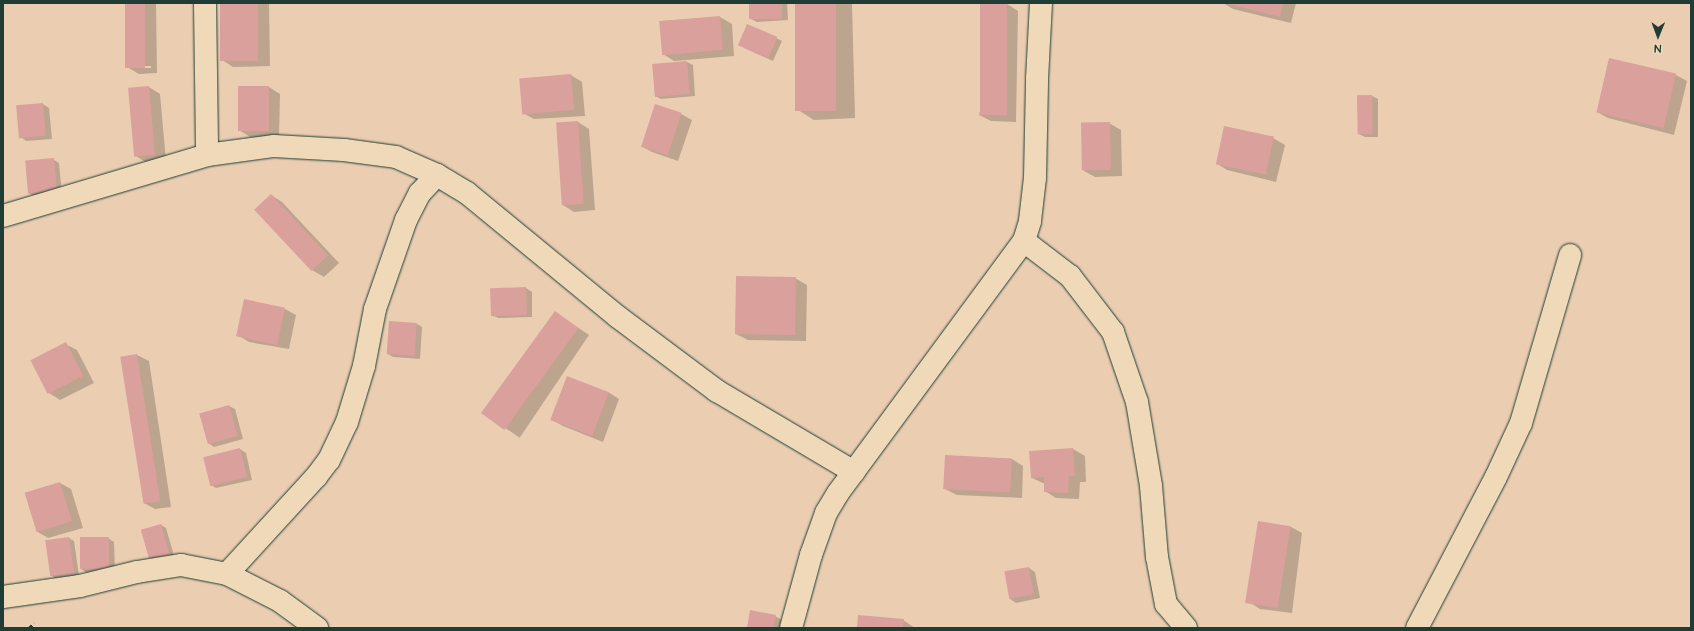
<!DOCTYPE html>
<style>
body{margin:0}
#map{position:relative;width:1694px;height:631px;overflow:hidden;background:#ebceb2;font-family:"Architects Daughter",sans-serif}
div>[style]{position:absolute}
.shadow>*{inset:0;background:#0003;transform-origin:0 0}
.building>*{inset:0;background:#daa09c;transform-origin:0 0}
.path>*{height:2.5px;margin-top:-1.25px;transform-origin:0;background:repeating-linear-gradient(90deg,#1f3d34 0 4px,transparent 0 7px)}
.roads{filter:drop-shadow(0 0 1px #1f3d34) drop-shadow(0 0 1px #1f3d34)}
.minor>*{height:22px;margin:-11px;padding:0 11px;transform-origin:11px;border-radius:11px;background:#efd9b8}
.tertiary>*{height:22px;margin:-11px;padding:0 11px;transform-origin:11px;border-radius:11px;background:#efd9b8}
span{translate:-50% -50%;white-space:nowrap;text-align:center;line-height:1.15;-webkit-text-stroke:4px #efd9b8;paint-order:stroke}
.frame{position:absolute;inset:0;border:4px solid #1f3d34;pointer-events:none}
.north{position:absolute;left:1638px;top:16px;width:40px;height:40px;-webkit-text-stroke:3px #efd9b8;paint-order:stroke;rotate:181deg;font-size:11px;font-weight:700;line-height:16px;text-align:center;color:#1f3d34}
.north::after{content:'';display:block;margin:auto;width:14px;height:18px;background:#1f3d34;clip-path:polygon(50% 0,100% 100%,50% 72%,0 100%)}
</style>
<div id="map">
<div class="shadow">
<div style="clip-path:polygon(evenodd,126px 3px,156px 3px,157px 73px,139px 74px,127px 67px,126px 3px,137px 66px,151px 66px,151px 68px,137px 68px,137px 66px)"></div>
<div style="clip-path:polygon(221px 3px,269px 3px,270px 66px,233px 67px,222px 60px)"></div>
<div style="clip-path:polygon(750px 3px,787px 3px,788px 20px,757px 22px,751px 19px)"></div>
<div style="clip-path:polygon(796px 3px,852px 3px,855px 118px,814px 120px,798px 110px)"></div>
<div style="clip-path:polygon(1223px 3px,1296px 3px,1291px 23px,1233px 9px)"></div>
<div style="clip-path:polygon(1007px 4px,1018px 11px,1016px 122px,991px 121px,979px 115px)"></div>
<div style="clip-path:polygon(720px 17px,732px 24px,734px 56px,674px 61px,663px 54px,660px 21px)"></div>
<div style="clip-path:polygon(776px 38px,782px 41px,773px 61px,744px 48px)"></div>
<div style="clip-path:polygon(687px 62px,693px 65px,695px 96px,661px 99px,655px 96px,653px 65px)"></div>
<div style="clip-path:polygon(571px 75px,582px 82px,585px 116px,534px 119px,523px 113px)"></div>
<div style="clip-path:polygon(1676px 75px,1687px 81px,1674px 135px,1608px 118px,1597px 112px)"></div>
<div style="clip-path:polygon(149px 87px,160px 94px,166px 161px,147px 163px,136px 156px)"></div>
<div style="clip-path:polygon(269px 87px,280px 94px,279px 137px,250px 137px,239px 130px)"></div>
<div style="clip-path:polygon(1372px 96px,1378px 99px,1378px 137px,1365px 137px,1359px 134px)"></div>
<div style="clip-path:polygon(43px 104px,49px 108px,52px 139px,26px 141px,21px 137px)"></div>
<div style="clip-path:polygon(681px 114px,692px 120px,678px 161px,652px 152px,641px 146px)"></div>
<div style="clip-path:polygon(578px 122px,589px 129px,595px 210px,574px 212px,563px 205px)"></div>
<div style="clip-path:polygon(1109px 123px,1121px 130px,1122px 176px,1095px 177px,1084px 171px)"></div>
<div style="clip-path:polygon(1273px 138px,1285px 145px,1276px 182px,1227px 170px,1216px 163px)"></div>
<div style="clip-path:polygon(54px 160px,59px 163px,62px 194px,34px 196px,29px 193px)"></div>
<div style="clip-path:polygon(271px 195px,282px 202px,339px 263px,324px 277px,312px 270px)"></div>
<div style="clip-path:polygon(795px 278px,807px 285px,806px 341px,748px 340px,736px 334px)"></div>
<div style="clip-path:polygon(526px 288px,532px 292px,532px 317px,498px 318px,492px 315px)"></div>
<div style="clip-path:polygon(285px 309px,296px 315px,289px 349px,249px 342px,238px 335px)"></div>
<div style="left:555px;top:312px;width:41px;height:124px;rotate:34deg"></div>
<div style="clip-path:polygon(417px 324px,422px 327px,420px 359px,393px 357px,388px 354px)"></div>
<div style="clip-path:polygon(65px 344px,77px 350px,94px 383px,60px 400px,49px 393px)"></div>
<div style="clip-path:polygon(137px 355px,149px 361px,171px 507px,155px 509px,144px 503px,121px 357px)"></div>
<div style="clip-path:polygon(608px 392px,619px 399px,603px 442px,563px 426px,552px 420px)"></div>
<div style="clip-path:polygon(229px 406px,235px 409px,243px 439px,214px 447px,208px 443px,200px 414px)"></div>
<div style="clip-path:polygon(240px 449px,246px 453px,252px 480px,216px 488px,211px 485px)"></div>
<div style="clip-path:polygon(1073px 449px,1085px 456px,1086px 482px,1080px 482px,1079px 499px,1056px 498px,1045px 491px,1045px 484px,1032px 478px,1030px 452px)"></div>
<div style="clip-path:polygon(946px 456px,1012px 459px,1023px 466px,1022px 498px,957px 495px,945px 489px)"></div>
<div style="clip-path:polygon(60px 483px,71px 489px,83px 528px,48px 538px,36px 531px)"></div>
<div style="clip-path:polygon(1259px 522px,1291px 527px,1302px 533px,1292px 613px,1260px 609px,1249px 602px)"></div>
<div style="clip-path:polygon(161px 525px,166px 528px,175px 559px,156px 564px)"></div>
<div style="clip-path:polygon(69px 538px,74px 541px,79px 576px,56px 579px,51px 575px)"></div>
<div style="clip-path:polygon(108px 538px,114px 542px,115px 572px,87px 573px,81px 569px)"></div>
<div style="clip-path:polygon(1029px 568px,1035px 572px,1040px 598px,1016px 603px,1010px 599px)"></div>
<div style="clip-path:polygon(775px 616px,787px 623px,786px 628px,748px 628px)"></div>
<div style="clip-path:polygon(903px 620px,915px 628px,858px 628px)"></div>
</div>
<div class="building">
<div style="left:125px;top:3px;width:20px;height:65px"></div>
<div style="left:220px;top:3px;width:38px;height:58px"></div>
<div style="left:749px;top:3px;width:33px;height:16px"></div>
<div style="left:795px;top:3px;width:41px;height:108px"></div>
<div style="left:980px;top:3px;width:27px;height:112px"></div>
<div style="clip-path:polygon(1224px 3px,1283px 3px,1280px 17px)"></div>
<div style="left:720px;top:16px;width:34px;height:61px;rotate:85deg"></div>
<div style="left:747px;top:24px;width:33px;height:23px;rotate:23deg"></div>
<div style="left:1609px;top:58px;width:69px;height:56px;rotate:13deg"></div>
<div style="left:687px;top:61px;width:33px;height:35px;rotate:85deg"></div>
<div style="left:571px;top:74px;width:36px;height:52px;rotate:85deg"></div>
<div style="left:149px;top:86px;width:69px;height:21px;rotate:85deg"></div>
<div style="left:238px;top:86px;width:31px;height:45px"></div>
<div style="left:1372px;top:95px;width:39px;height:15px;rotate:89deg"></div>
<div style="left:43px;top:103px;width:33px;height:27px;rotate:85deg"></div>
<div style="left:655px;top:104px;width:28px;height:45px;rotate:18deg"></div>
<div style="left:578px;top:121px;width:83px;height:22px;rotate:86deg"></div>
<div style="left:1110px;top:122px;width:48px;height:29px;rotate:89deg"></div>
<div style="left:1224px;top:126px;width:51px;height:39px;rotate:12deg"></div>
<div style="left:54px;top:158px;width:33px;height:29px;rotate:85deg"></div>
<div style="left:271px;top:194px;width:84px;height:23px;rotate:47deg"></div>
<div style="left:736px;top:276px;width:60px;height:58px;rotate:1deg"></div>
<div style="left:526px;top:287px;width:28px;height:36px;rotate:88deg"></div>
<div style="left:244px;top:299px;width:42px;height:38px;rotate:12deg"></div>
<div style="left:555px;top:311px;width:29px;height:126px;rotate:36deg"></div>
<div style="left:389px;top:321px;width:28px;height:33px;rotate:4deg"></div>
<div style="left:66px;top:342px;width:38px;height:40px;rotate:63deg"></div>
<div style="left:137px;top:354px;width:149px;height:17px;rotate:81deg"></div>
<div style="left:567px;top:376px;width:45px;height:47px;rotate:21deg"></div>
<div style="left:229px;top:405px;width:32px;height:31px;rotate:74deg"></div>
<div style="left:240px;top:448px;width:30px;height:38px;rotate:76deg"></div>
<div style="clip-path:polygon(1073px 448px,1075px 476px,1069px 476px,1068px 493px,1044px 492px,1044px 477px,1031px 478px,1029px 451px)"></div>
<div style="left:945px;top:455px;width:67px;height:34px;rotate:3deg"></div>
<div style="left:60px;top:482px;width:41px;height:37px;rotate:73deg"></div>
<div style="left:1258px;top:521px;width:33px;height:83px;rotate:9deg"></div>
<div style="left:161px;top:524px;width:33px;height:21px;rotate:74deg"></div>
<div style="left:69px;top:537px;width:36px;height:24px;rotate:82deg"></div>
<div style="left:109px;top:537px;width:32px;height:29px;rotate:90deg"></div>
<div style="left:1029px;top:567px;width:28px;height:25px;rotate:80deg"></div>
<div style="clip-path:polygon(750px 610px,776px 615px,773px 628px,747px 628px)"></div>
<div style="clip-path:polygon(858px 615px,904px 619px,903px 628px,857px 628px)"></div>
</div>
<div class="path">
<div style="left:29px;top:628px;width:7px;rotate:-45deg"></div>
</div>
<div class="roads">
<div class="minor">
<div style="left:205px;top:3px;width:152px;rotate:89.2deg"></div>
<div style="left:3px;top:216px;width:213px;rotate:-16.6deg"></div>
<div style="left:207px;top:155px;width:68px;rotate:-7.7deg"></div>
<div style="left:274px;top:146px;width:70px;rotate:3.3deg"></div>
<div style="left:344px;top:150px;width:52px;rotate:7.7deg"></div>
<div style="left:396px;top:157px;width:45px;rotate:23.7deg"></div>
<div style="left:437px;top:175px;width:35px;rotate:31deg"></div>
<div style="left:467px;top:193px;width:195px;rotate:39.4deg"></div>
<div style="left:618px;top:317px;width:124px;rotate:36.8deg"></div>
<div style="left:717px;top:391px;width:159px;rotate:30.6deg"></div>
<div style="left:1024px;top:241px;width:58px;rotate:37.3deg"></div>
<div style="left:1070px;top:276px;width:71px;rotate:52.5deg"></div>
<div style="left:1113px;top:332px;width:74px;rotate:71.1deg"></div>
<div style="left:1137px;top:402px;width:85px;rotate:80.5deg"></div>
<div style="left:1151px;top:486px;width:71px;rotate:85.2deg"></div>
<div style="left:1157px;top:557px;width:48px;rotate:79.2deg"></div>
<div style="left:1166px;top:604px;width:31px;rotate:50deg"></div>
<div style="left:227px;top:574px;width:132px;rotate:-47.5deg"></div>
<div style="left:316px;top:477px;width:21px;rotate:-53deg"></div>
<div style="left:329px;top:460px;width:42px;rotate:-64.7deg"></div>
<div style="left:347px;top:422px;width:59px;rotate:-73.1deg"></div>
<div style="left:364px;top:366px;width:58px;rotate:-79.1deg"></div>
<div style="left:375px;top:309px;width:94px;rotate:-70.8deg"></div>
<div style="left:406px;top:220px;width:30px;rotate:-63deg"></div>
<div style="left:420px;top:193px;width:25px;rotate:-47deg"></div>
<div style="left:3px;top:597px;width:78px;rotate:-8.1deg"></div>
<div style="left:80px;top:586px;width:59px;rotate:-13.8deg"></div>
<div style="left:137px;top:572px;width:45px;rotate:-9deg"></div>
<div style="left:181px;top:565px;width:47px;rotate:11.1deg"></div>
<div style="left:227px;top:574px;width:59px;rotate:27deg"></div>
<div style="left:280px;top:601px;width:46px;rotate:36.1deg"></div>
<div style="left:1417px;top:628px;width:170px;rotate:-62.4deg"></div>
<div style="left:1496px;top:477px;width:60px;rotate:-65.2deg"></div>
<div style="left:1521px;top:423px;width:175px;rotate:-73.7deg"></div>
</div>
<div class="tertiary">
<div style="left:791px;top:628px;width:76px;rotate:-74.7deg"></div>
<div style="left:811px;top:555px;width:45px;rotate:-70.3deg"></div>
<div style="left:826px;top:513px;width:23px;rotate:-59deg"></div>
<div style="left:838px;top:493px;width:313px;rotate:-53.6deg"></div>
<div style="left:1024px;top:241px;width:21px;rotate:-73deg"></div>
<div style="left:1030px;top:221px;width:43px;rotate:-83.4deg"></div>
<div style="left:1035px;top:178px;width:99px;rotate:-88.8deg"></div>
<div style="left:1037px;top:79px;width:76px;rotate:-87deg"></div>
</div>
</div>
<div class="frame"></div>
<div class="north">N</div>
</div>
